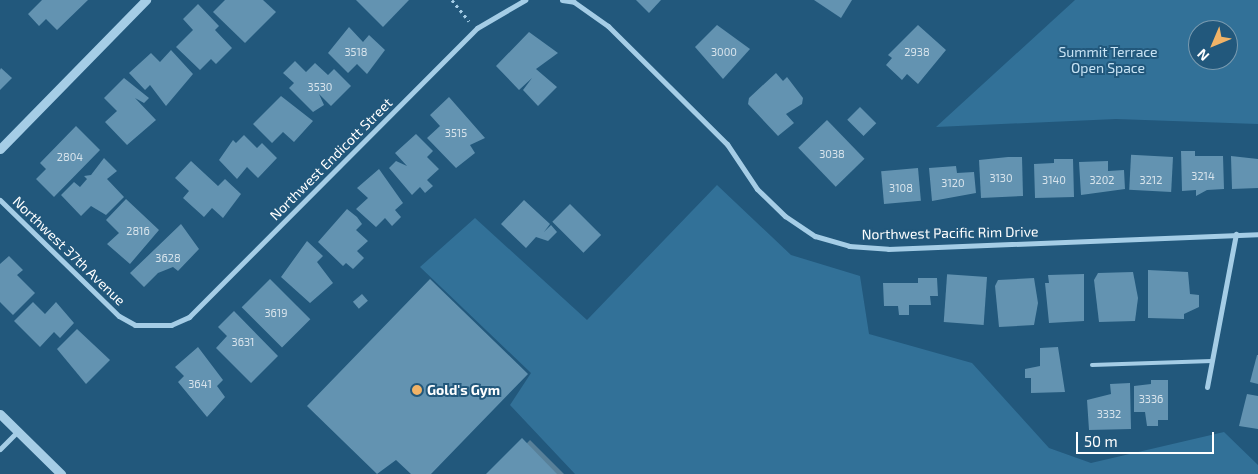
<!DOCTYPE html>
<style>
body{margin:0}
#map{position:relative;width:1258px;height:474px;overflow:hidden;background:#22587c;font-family:"Exo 2",sans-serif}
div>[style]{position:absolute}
.green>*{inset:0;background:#327198}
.water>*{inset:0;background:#588099}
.building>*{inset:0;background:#6393b1;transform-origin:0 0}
.path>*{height:3px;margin-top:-1.5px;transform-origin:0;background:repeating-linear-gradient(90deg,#a5cde6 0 2.5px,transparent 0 6.5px)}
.service>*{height:4px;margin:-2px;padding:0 2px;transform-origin:2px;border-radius:2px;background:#a5cde6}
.minor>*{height:5px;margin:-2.5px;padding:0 2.5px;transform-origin:2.5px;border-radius:2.5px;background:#a5cde6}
.tertiary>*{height:9px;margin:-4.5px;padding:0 4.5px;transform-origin:4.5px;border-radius:4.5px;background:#a5cde6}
.dots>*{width:14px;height:14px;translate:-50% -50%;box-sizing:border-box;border:2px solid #22587c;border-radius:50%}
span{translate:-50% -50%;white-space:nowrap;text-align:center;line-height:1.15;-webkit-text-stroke:4px #22587c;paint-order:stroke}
.number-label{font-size:11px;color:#d8e4ec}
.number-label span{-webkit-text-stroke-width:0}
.park-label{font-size:14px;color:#c8e3f4}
.street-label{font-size:14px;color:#fff}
.poi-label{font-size:14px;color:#fff;font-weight:700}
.left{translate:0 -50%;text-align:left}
.north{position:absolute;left:1188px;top:20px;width:50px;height:50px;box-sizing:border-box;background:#22587c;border:1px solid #7a9bb0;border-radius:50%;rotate:225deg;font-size:14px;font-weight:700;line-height:20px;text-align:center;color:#fff}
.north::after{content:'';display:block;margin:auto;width:18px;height:22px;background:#f1b367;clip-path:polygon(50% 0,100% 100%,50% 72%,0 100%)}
.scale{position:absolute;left:1076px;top:432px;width:138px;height:22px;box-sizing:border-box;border:2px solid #fff;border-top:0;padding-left:6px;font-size:15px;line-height:18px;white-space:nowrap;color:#fff;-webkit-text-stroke:4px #22587c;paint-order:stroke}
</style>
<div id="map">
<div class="green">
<div style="clip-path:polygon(evenodd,1075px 0,1258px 0,1258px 124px,1116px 119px,936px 127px,1075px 0,1198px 30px,1228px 30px,1228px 60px,1198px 60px,1198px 30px)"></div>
<div style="clip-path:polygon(717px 185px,791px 255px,860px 276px,869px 334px,972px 363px,1049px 448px,1091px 463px,1224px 432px,1258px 465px,1258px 474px,575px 474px,510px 405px,531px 373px,420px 267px,475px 218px,587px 320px)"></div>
</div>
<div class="water">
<div style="clip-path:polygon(530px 440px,564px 474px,497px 474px)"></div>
</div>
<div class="building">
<div style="clip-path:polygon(42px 0,88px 0,57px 30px,46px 19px,39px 26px,28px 14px)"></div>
<div style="clip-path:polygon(225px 0,263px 0,276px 12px,245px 43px,213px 12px)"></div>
<div style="clip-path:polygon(356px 0,409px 0,383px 27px)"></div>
<div style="clip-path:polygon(636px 0,661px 0,649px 13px)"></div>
<div style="clip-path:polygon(814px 0,852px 0,841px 18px)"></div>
<div style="clip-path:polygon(198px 4px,219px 26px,215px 30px,232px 48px,216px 64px,211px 59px,200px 70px,176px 47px,193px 30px,183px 19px)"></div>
<div style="clip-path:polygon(717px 25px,750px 49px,723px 79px,695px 47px)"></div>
<div style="clip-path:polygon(918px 25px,946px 50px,918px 84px,907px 74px,902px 80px,886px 65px,892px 58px,888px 55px)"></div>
<div style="clip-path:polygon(349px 27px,363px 42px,369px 35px,385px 50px,367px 74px,357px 64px,348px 73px,328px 53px)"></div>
<div style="clip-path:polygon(529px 32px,558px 53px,536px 69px,557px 87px,538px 106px,523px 90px,532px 78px,519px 90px,496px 66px)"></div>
<div style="clip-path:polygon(171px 50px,193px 74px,166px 106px,150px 85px,145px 90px,129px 73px,151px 53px,160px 62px)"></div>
<div style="clip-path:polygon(295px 61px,306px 72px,315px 63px,328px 75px,334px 69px,351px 86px,331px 106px,319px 94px,324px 105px,313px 112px,289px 88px,294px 83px,283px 73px)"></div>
<div style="clip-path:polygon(1px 68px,12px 78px,0 90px,0 70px)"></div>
<div style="clip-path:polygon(776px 73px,783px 81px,787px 77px,803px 98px,802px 104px,786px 114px,794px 123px,778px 136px,748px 104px,749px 98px)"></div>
<div style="clip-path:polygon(124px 78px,149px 98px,144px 103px,135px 98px,156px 120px,127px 145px,105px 122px,117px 111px,104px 98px)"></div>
<div style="clip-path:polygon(281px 96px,313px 121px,294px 142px,283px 132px,272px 143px,253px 124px)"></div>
<div style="clip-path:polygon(449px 97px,485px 138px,470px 145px,475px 153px,456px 168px,427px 138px,440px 126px,430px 115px)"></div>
<div style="left:860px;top:107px;width:23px;height:18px;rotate:45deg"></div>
<div style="left:827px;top:120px;width:54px;height:40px;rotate:46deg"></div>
<div style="clip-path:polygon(76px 126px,100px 150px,54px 197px,36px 179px,46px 169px,40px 163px)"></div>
<div style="clip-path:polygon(416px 134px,433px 151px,427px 157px,439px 169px,427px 180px,433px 186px,425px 193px,420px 187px,412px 195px,389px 168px,396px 161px,407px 166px,395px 153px)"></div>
<div style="clip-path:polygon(244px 135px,257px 148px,262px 143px,277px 158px,258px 178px,247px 167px,237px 179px,219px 160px,233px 140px,236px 143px)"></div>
<div style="clip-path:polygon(1181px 151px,1195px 151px,1195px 156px,1223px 156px,1224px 189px,1207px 190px,1196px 196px,1196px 190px,1182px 191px)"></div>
<div style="clip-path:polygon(1231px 156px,1258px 159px,1258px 188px,1232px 189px)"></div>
<div style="clip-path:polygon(1008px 157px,1022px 157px,1023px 196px,981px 198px,979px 160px)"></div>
<div style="left:1173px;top:157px;width:35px;height:42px;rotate:93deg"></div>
<div style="clip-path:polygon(104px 158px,117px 171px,107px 179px,124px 197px,106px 215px,91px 206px,81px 216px,61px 195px,74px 182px,80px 187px,87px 179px,84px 176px,91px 175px)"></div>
<div style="clip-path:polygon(1054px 159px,1073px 159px,1074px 197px,1035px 198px,1034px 164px,1054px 163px)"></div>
<div style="clip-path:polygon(191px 161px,218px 186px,225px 179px,241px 194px,223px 218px,212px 208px,204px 217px,183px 198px,189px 191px,175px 178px)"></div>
<div style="clip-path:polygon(1108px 161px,1108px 171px,1124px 170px,1125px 189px,1081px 195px,1079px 162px)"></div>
<div style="clip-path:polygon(956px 166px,957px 173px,974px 172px,976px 193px,932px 201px,929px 168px)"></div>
<div style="left:918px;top:168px;width:33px;height:37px;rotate:85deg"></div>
<div style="clip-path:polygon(379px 169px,403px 203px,395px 210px,401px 217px,392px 226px,385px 218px,376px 227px,356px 209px,368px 198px,357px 188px)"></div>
<div style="clip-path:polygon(126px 199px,159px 230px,130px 264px,107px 244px,119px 233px,106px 220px)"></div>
<div style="clip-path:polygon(524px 200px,550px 224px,544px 232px,551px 225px,557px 232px,548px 241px,536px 237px,526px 248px,501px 224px)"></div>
<div style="left:570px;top:204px;width:44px;height:25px;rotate:45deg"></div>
<div style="clip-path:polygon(347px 209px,357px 217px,362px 224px,356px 230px,368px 241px,357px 251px,364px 258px,353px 269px,346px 263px,343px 266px,318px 242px)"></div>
<div style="clip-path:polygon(181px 224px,199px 249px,178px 271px,173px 267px,158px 273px,144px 287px,130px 273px)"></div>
<div style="clip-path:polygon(307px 241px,323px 256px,317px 262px,333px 283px,310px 303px,281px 277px)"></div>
<div style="clip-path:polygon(9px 256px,23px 270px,17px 275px,35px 293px,13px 315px,0 302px,0 264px)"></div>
<div style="clip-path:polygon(1148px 270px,1188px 272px,1190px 294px,1199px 295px,1199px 307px,1184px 314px,1184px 319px,1148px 318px)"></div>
<div style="clip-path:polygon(1133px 272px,1138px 298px,1135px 321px,1099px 322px,1094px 280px,1098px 273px)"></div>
<div style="clip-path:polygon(1084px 274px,1084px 321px,1049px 323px,1045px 283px,1049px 283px,1048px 275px)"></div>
<div style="left:987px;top:277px;width:48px;height:40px;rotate:94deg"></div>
<div style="clip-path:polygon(918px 278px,937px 278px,938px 296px,930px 296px,931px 305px,909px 305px,909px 315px,899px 315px,898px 306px,884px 306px,883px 283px,918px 283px)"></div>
<div style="clip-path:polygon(1034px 278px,1038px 303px,1034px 325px,999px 327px,995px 286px,998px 280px)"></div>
<div style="left:270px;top:279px;width:57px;height:40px;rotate:45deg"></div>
<div style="clip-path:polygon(430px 279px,528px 374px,431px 474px,411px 474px,396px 460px,377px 474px,307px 406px)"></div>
<div style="left:362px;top:294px;width:9px;height:12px;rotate:49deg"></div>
<div style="clip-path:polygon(33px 302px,45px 314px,56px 302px,74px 323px,60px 338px,54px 332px,40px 347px,14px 321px)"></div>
<div style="clip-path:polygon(234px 311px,278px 356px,251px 383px,216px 348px,227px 336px,218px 327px)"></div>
<div style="clip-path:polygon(77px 329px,110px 360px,86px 384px,57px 349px)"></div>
<div style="clip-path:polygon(198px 347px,223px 380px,217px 386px,225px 397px,207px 417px,178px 382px,184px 376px,175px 367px)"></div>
<div style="clip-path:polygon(1058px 347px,1065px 392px,1031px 393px,1031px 378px,1025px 378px,1025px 369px,1040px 366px,1040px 348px)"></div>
<div style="clip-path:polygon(1257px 355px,1258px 355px,1258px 384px,1250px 382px)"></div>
<div style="clip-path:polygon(1151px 380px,1168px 380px,1168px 420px,1158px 420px,1158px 426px,1147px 426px,1145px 412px,1134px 412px,1134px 386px,1151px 384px)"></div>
<div style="clip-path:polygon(1130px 383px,1131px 429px,1089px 430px,1087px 400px,1111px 394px,1110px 384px)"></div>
<div style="clip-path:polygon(1247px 394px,1258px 396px,1258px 429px,1239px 426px)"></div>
<div style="clip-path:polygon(522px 438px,557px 474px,486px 474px)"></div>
</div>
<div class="path">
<div style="left:452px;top:0;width:27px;rotate:51deg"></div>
</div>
<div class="service">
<div style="left:1092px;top:365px;width:120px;rotate:-1.9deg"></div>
</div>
<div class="minor">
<div style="left:562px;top:0;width:12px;rotate:9deg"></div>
<div style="left:574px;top:2px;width:42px;rotate:35.2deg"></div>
<div style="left:608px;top:26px;width:168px;rotate:44.8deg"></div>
<div style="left:727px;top:144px;width:54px;rotate:56.3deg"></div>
<div style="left:757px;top:189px;width:39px;rotate:44deg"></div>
<div style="left:785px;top:216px;width:36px;rotate:34deg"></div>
<div style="left:815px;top:236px;width:35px;rotate:16deg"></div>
<div style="left:849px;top:246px;width:39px;rotate:4deg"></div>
<div style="left:888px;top:249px;width:370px;rotate:-2.3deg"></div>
<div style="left:0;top:200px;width:166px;rotate:44.3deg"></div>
<div style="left:119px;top:316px;width:18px;rotate:29deg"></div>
<div style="left:135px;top:325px;width:36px"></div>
<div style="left:171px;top:325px;width:20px;rotate:-24deg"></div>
<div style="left:189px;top:317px;width:408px;rotate:-45.1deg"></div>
<div style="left:477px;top:28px;width:56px;rotate:-30.3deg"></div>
<div style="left:1207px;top:387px;width:156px;rotate:-79.3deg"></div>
<div style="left:0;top:449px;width:25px;rotate:-45deg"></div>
</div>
<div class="tertiary">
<div style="left:0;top:149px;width:209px;rotate:-45.6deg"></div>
<div style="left:0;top:414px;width:86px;rotate:44.5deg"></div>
</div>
<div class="dots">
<div style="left:417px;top:390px;background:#f1b367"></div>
</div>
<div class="number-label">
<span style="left:356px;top:52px">3518</span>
<span style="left:724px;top:52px">3000</span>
<span style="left:917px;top:52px">2938</span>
<span style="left:320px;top:87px">3530</span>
<span style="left:456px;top:133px">3515</span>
<span style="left:832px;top:154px">3038</span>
<span style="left:70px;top:157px">2804</span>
<span style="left:1203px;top:176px">3214</span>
<span style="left:1001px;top:178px">3130</span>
<span style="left:1054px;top:180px">3140</span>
<span style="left:1102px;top:180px">3202</span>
<span style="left:1151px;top:180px">3212</span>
<span style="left:953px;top:183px">3120</span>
<span style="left:901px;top:188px">3108</span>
<span style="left:138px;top:231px">2816</span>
<span style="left:168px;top:258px">3628</span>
<span style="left:276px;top:313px">3619</span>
<span style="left:243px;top:342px">3631</span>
<span style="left:200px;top:384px">3641</span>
<span style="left:1151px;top:399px">3336</span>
<span style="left:1109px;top:414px">3332</span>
</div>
<div class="park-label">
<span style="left:1108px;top:60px">Summit Terrace<br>Open Space</span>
</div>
<div class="street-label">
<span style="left:331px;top:159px;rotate:-45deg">Northwest Endicott Street</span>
<span style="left:950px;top:233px;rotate:-1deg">Northwest Pacific Rim Drive</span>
<span style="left:69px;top:251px;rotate:44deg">Northwest 37th Avenue</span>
</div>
<div class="poi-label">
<span class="left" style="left:427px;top:390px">Gold's Gym</span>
</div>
<div class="north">N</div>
<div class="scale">50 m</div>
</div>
